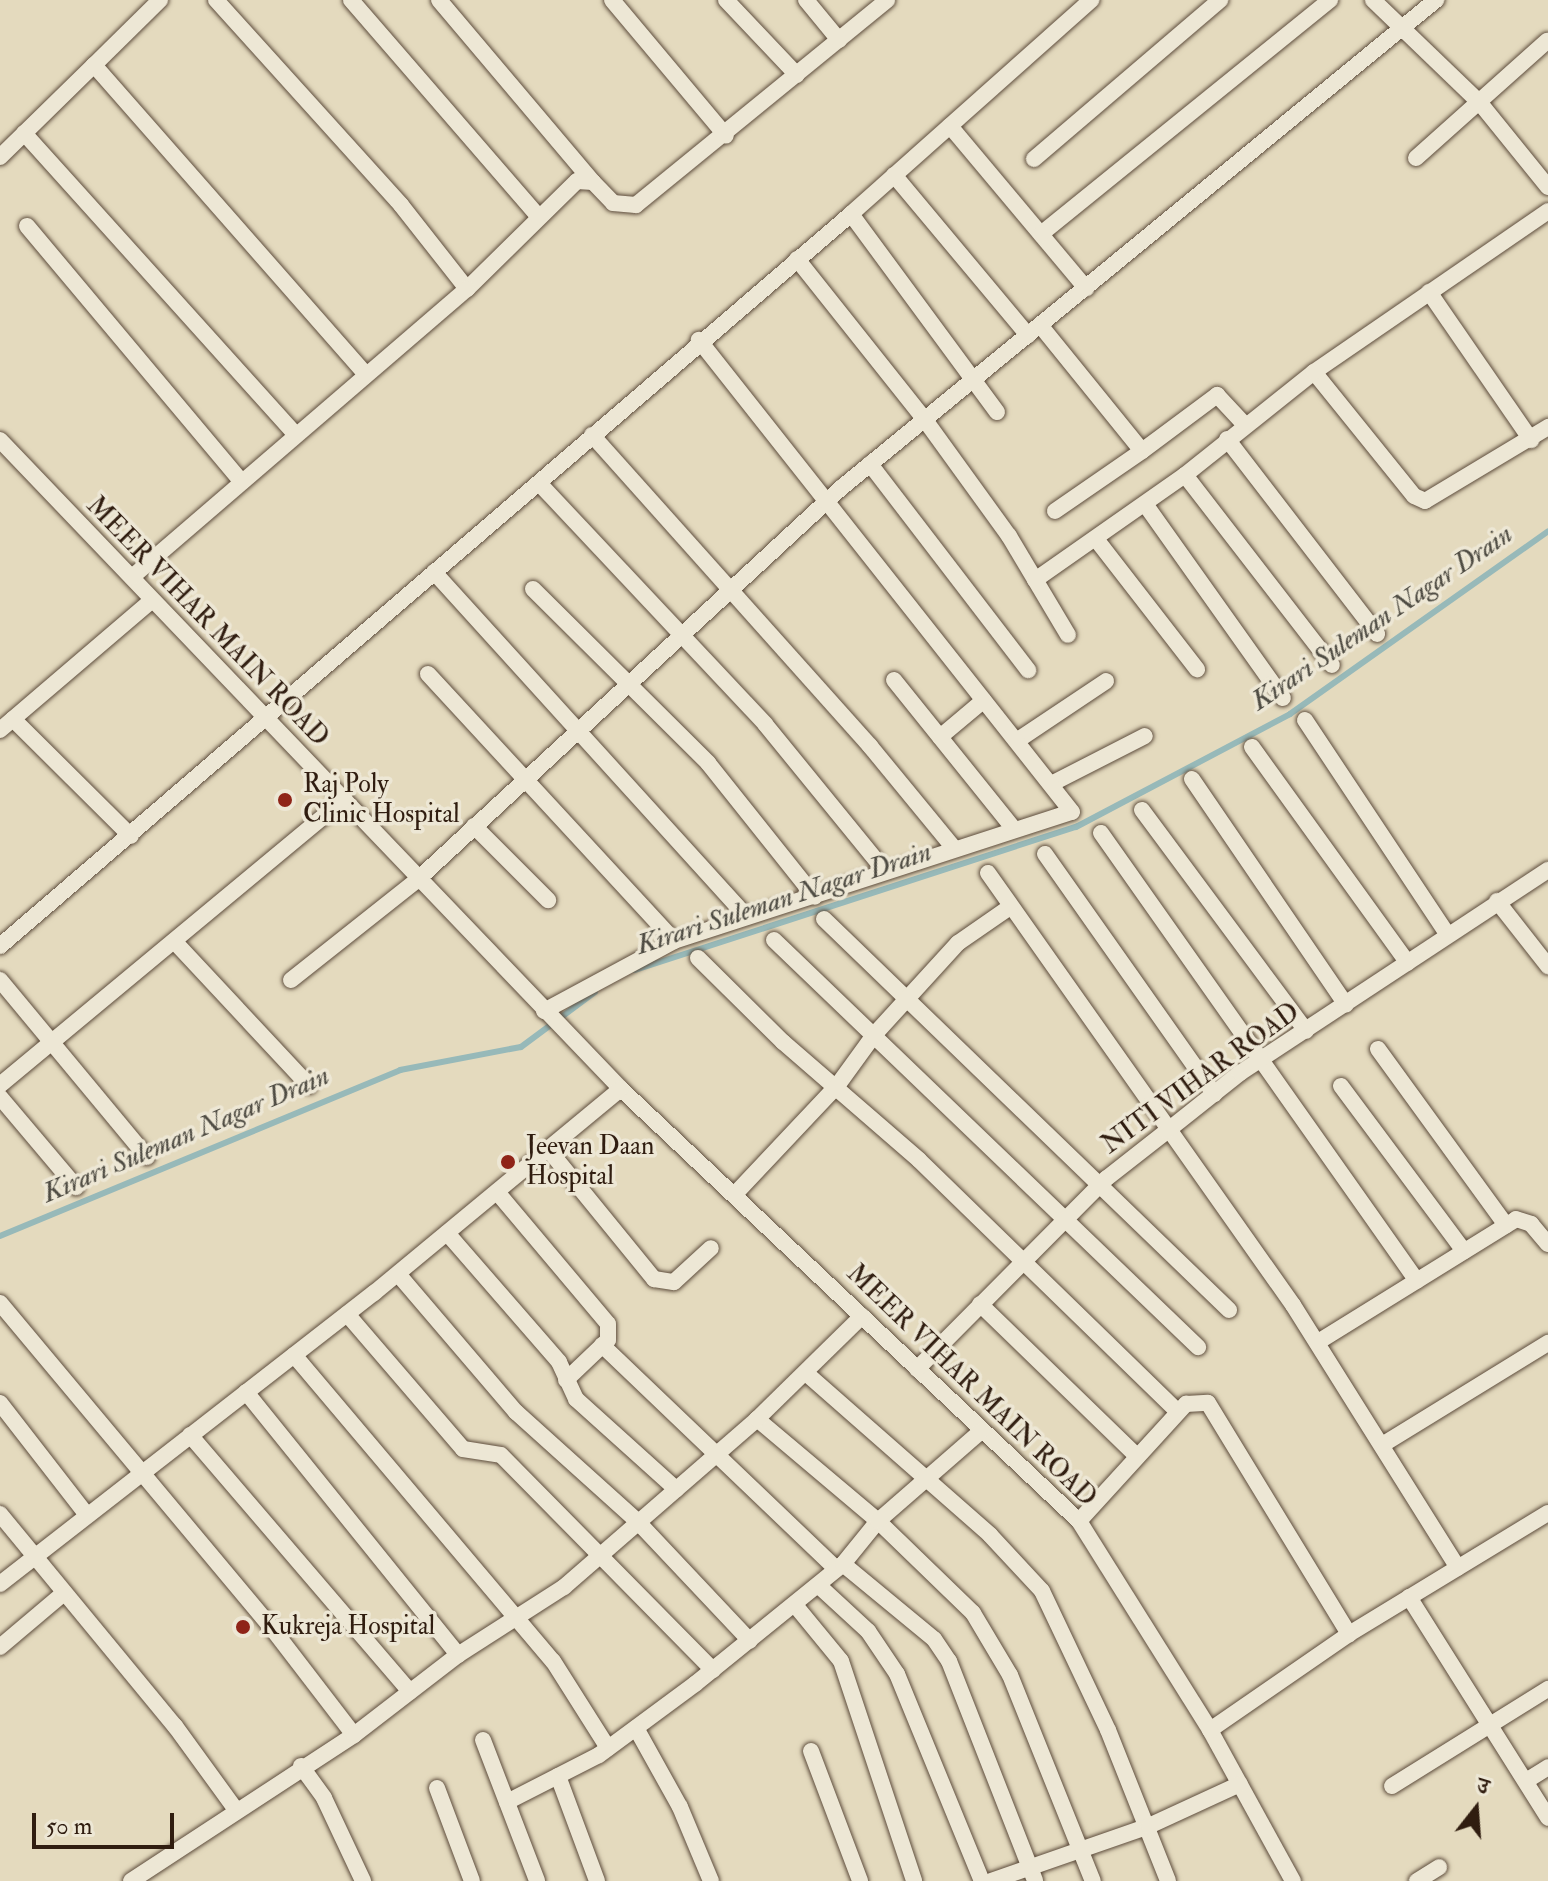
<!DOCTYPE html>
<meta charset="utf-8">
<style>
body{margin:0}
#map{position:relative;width:1548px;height:1881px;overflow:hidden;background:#e4dabe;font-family:"IM FELL Double Pica","Noto Serif Devanagari",serif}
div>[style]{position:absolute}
.stream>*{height:6px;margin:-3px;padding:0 3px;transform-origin:3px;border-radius:3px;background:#97b9b9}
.roads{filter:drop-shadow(0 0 2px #5d4c3c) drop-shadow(0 0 2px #5d4c3c)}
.minor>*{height:16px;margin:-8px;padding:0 8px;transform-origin:8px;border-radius:8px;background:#ede7d5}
.dots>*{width:22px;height:22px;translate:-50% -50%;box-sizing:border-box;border:4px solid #ede7d5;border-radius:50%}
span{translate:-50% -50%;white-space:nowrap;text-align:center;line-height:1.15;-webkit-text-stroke:7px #ede7d5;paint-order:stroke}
.street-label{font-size:26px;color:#301d10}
.poi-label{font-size:26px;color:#301d10}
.left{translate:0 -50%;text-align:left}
.water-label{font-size:28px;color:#4f4c43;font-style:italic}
.north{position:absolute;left:1436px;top:1769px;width:80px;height:80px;-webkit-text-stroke:6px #ede7d5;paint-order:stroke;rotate:17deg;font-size:22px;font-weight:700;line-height:32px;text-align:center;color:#301d10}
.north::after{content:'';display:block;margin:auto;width:28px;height:36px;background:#301d10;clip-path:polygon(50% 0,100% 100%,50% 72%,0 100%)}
.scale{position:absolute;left:32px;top:1813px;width:142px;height:36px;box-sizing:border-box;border:4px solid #301d10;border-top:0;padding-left:10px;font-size:24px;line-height:28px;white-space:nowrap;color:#301d10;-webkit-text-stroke:6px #ede7d5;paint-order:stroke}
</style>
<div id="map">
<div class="stream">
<div style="left:635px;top:970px;width:464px;rotate:-18deg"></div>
<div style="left:1076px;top:827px;width:242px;rotate:-27.8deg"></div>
<div style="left:1290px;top:714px;width:316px;rotate:-35.3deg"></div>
<div style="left:0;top:1236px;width:433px;rotate:-22.5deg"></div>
<div style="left:400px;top:1070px;width:123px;rotate:-10.8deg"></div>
<div style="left:521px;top:1047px;width:92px;rotate:-36.6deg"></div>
</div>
<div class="roads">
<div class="minor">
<div style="left:160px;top:0;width:93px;rotate:135.4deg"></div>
<div style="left:94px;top:65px;width:412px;rotate:48.7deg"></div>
<div style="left:216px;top:0;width:276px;rotate:47.9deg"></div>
<div style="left:401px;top:205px;width:107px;rotate:51.8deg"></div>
<div style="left:467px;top:289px;width:154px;rotate:-44.5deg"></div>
<div style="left:577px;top:181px;width:16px;rotate:4deg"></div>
<div style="left:593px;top:182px;width:29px;rotate:46deg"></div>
<div style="left:613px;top:203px;width:23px;rotate:5deg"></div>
<div style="left:636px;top:205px;width:324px;rotate:-39.2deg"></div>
<div style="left:351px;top:0;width:287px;rotate:49.1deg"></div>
<div style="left:439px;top:0;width:238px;rotate:49.8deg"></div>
<div style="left:612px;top:0;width:177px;rotate:50deg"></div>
<div style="left:726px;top:0;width:103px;rotate:46.6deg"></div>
<div style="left:806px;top:0;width:52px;rotate:50.5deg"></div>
<div style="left:1373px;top:0;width:149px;rotate:43.9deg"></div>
<div style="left:1480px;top:103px;width:108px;rotate:51deg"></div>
<div style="left:950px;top:126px;width:212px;rotate:50deg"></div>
<div style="left:24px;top:133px;width:406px;rotate:48deg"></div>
<div style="left:0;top:157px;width:132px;rotate:-44.4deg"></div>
<div style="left:1416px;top:158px;width:176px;rotate:-41.8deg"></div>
<div style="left:1034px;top:159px;width:245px;rotate:-40.5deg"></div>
<div style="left:894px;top:175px;width:209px;rotate:50.1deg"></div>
<div style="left:851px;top:214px;width:246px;rotate:53.6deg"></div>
<div style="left:27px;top:226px;width:334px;rotate:50deg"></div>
<div style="left:1041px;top:234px;width:372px;rotate:-39deg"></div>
<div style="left:797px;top:259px;width:206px;rotate:51.5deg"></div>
<div style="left:925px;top:420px;width:143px;rotate:54.1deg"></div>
<div style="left:1009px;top:536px;width:115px;rotate:59.2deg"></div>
<div style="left:1429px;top:292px;width:180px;rotate:55.4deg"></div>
<div style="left:1040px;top:325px;width:162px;rotate:51deg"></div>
<div style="left:1142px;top:451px;width:94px;rotate:-36.7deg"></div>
<div style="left:1217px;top:395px;width:40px;rotate:47deg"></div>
<div style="left:1314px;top:372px;width:159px;rotate:51.1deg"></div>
<div style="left:1414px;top:496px;width:12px;rotate:24deg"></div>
<div style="left:1425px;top:501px;width:144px;rotate:-31deg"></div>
<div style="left:592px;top:435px;width:417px;rotate:48.2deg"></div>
<div style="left:870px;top:746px;width:131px;rotate:50.6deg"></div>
<div style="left:1227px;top:439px;width:246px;rotate:52.4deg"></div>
<div style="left:0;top:440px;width:898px;rotate:46.26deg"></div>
<div style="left:621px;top:1089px;width:630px;rotate:43.33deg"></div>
<div style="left:1079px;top:1521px;width:247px;rotate:57.9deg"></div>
<div style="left:1210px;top:1730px;width:172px;rotate:61.2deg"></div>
<div style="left:870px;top:464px;width:260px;rotate:52.5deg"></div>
<div style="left:1185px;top:475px;width:240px;rotate:52.3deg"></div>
<div style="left:539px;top:483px;width:330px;rotate:46.8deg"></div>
<div style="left:765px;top:724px;width:190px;rotate:50.8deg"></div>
<div style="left:1145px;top:504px;width:238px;rotate:54.6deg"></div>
<div style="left:1055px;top:511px;width:106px;rotate:-34.6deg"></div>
<div style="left:1096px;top:539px;width:165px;rotate:52.2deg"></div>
<div style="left:434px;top:572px;width:464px;rotate:47.8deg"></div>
<div style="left:132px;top:577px;width:442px;rotate:-40.7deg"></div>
<div style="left:1035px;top:580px;width:183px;rotate:-35deg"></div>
<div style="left:1185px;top:475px;width:165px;rotate:-38.6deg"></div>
<div style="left:1314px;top:372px;width:284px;rotate:-34.5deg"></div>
<div style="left:533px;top:589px;width:247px;rotate:44.8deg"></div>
<div style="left:708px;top:763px;width:171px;rotate:51.4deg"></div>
<div style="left:428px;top:674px;width:363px;rotate:47.3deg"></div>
<div style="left:894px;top:680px;width:191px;rotate:51.2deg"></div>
<div style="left:13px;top:719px;width:166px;rotate:44.8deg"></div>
<div style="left:1305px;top:720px;width:258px;rotate:56.4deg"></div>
<div style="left:0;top:730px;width:200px;rotate:-40.5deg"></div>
<div style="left:940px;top:737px;width:57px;rotate:-40.1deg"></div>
<div style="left:1018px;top:740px;width:106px;rotate:-33.8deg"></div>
<div style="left:1252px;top:747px;width:266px;rotate:54.2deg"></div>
<div style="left:1192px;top:779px;width:273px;rotate:55.7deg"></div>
<div style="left:1053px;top:783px;width:103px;rotate:-27.1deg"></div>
<div style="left:1142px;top:810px;width:275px;rotate:53.4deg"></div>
<div style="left:474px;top:826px;width:105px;rotate:45deg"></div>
<div style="left:1101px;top:833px;width:548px;rotate:54.8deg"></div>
<div style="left:1045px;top:854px;width:294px;rotate:54.8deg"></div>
<div style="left:988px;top:873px;width:529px;rotate:54.78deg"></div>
<div style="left:1293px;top:1305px;width:310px;rotate:57.9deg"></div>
<div style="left:1497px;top:901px;width:83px;rotate:51.9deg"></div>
<div style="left:824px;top:919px;width:563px;rotate:43.99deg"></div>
<div style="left:774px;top:940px;width:588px;rotate:43.83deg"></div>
<div style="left:174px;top:941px;width:198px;rotate:47deg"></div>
<div style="left:0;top:946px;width:1123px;rotate:-40.7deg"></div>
<div style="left:851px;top:214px;width:322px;rotate:-41.7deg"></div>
<div style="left:698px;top:958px;width:120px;rotate:44.7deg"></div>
<div style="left:783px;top:1042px;width:180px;rotate:40.9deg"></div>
<div style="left:919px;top:1160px;width:361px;rotate:44.2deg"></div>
<div style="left:0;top:980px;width:230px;rotate:50.3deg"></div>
<div style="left:291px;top:980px;width:159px;rotate:-38.4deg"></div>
<div style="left:416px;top:881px;width:579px;rotate:-42.76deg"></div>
<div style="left:841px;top:488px;width:770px;rotate:-39.36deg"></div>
<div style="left:544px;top:1011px;width:148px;rotate:-28.3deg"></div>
<div style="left:674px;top:941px;width:418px;rotate:-18deg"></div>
<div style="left:1072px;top:812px;width:602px;rotate:-128.32deg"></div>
<div style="left:1378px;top:1049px;width:218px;rotate:54deg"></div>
<div style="left:0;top:1085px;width:448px;rotate:-39.7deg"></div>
<div style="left:1341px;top:1086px;width:206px;rotate:53.3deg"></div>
<div style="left:0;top:1097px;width:118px;rotate:49.8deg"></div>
<div style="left:548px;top:1149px;width:168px;rotate:50.8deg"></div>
<div style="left:654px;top:1279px;width:20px;rotate:9deg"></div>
<div style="left:674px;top:1282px;width:50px;rotate:-42.6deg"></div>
<div style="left:497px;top:1192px;width:172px;rotate:49.9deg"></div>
<div style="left:608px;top:1324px;width:16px;rotate:90deg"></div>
<div style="left:608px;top:1340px;width:58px;rotate:136.4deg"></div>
<div style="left:736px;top:1193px;width:147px;rotate:-46.7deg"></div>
<div style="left:837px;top:1086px;width:63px;rotate:-54deg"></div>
<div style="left:874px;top:1035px;width:125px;rotate:-47.6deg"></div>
<div style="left:958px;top:943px;width:63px;rotate:-34.7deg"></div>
<div style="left:447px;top:1233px;width:171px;rotate:49deg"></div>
<div style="left:559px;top:1362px;width:41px;rotate:65.3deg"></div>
<div style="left:576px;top:1399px;width:135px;rotate:42deg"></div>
<div style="left:398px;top:1274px;width:182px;rotate:49.5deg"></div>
<div style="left:516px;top:1412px;width:164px;rotate:42deg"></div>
<div style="left:638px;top:1522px;width:163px;rotate:46.7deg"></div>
<div style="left:0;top:1303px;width:422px;rotate:50.1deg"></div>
<div style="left:271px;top:1627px;width:136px;rotate:52.5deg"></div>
<div style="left:980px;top:1304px;width:219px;rotate:44.1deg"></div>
<div style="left:347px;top:1314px;width:178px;rotate:49.3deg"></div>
<div style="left:463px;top:1449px;width:38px;rotate:9deg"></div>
<div style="left:501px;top:1455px;width:302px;rotate:45.4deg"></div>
<div style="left:1318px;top:1342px;width:233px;rotate:-31.8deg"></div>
<div style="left:1516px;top:1219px;width:16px;rotate:18deg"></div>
<div style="left:1531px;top:1224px;width:26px;rotate:50deg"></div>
<div style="left:602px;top:1345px;width:324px;rotate:43.7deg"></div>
<div style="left:294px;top:1355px;width:401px;rotate:49.8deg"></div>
<div style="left:553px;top:1661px;width:103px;rotate:57.7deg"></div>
<div style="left:917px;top:1369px;width:269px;rotate:-45.2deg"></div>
<div style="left:1107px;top:1178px;width:76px;rotate:-38.1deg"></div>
<div style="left:1167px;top:1131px;width:93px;rotate:-38.5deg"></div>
<div style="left:1240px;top:1073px;width:369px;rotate:-33.4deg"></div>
<div style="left:807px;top:1374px;width:244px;rotate:41.3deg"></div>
<div style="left:990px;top:1535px;width:76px;rotate:47.1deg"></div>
<div style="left:1042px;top:1591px;width:154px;rotate:64.6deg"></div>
<div style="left:1108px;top:1730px;width:162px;rotate:68.3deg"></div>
<div style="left:246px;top:1392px;width:338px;rotate:51.1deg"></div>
<div style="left:0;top:1403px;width:142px;rotate:52.2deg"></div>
<div style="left:757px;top:1419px;width:158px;rotate:40.1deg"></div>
<div style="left:878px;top:1521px;width:132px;rotate:44.1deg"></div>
<div style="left:973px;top:1613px;width:72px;rotate:59.2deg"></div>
<div style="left:1010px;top:1675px;width:222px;rotate:68.1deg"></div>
<div style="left:190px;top:1435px;width:338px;rotate:49.4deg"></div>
<div style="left:1382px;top:1445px;width:195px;rotate:-31.6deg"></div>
<div style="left:0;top:1514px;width:275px;rotate:50.5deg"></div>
<div style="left:175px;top:1726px;width:104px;rotate:54deg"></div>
<div style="left:1079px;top:1521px;width:159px;rotate:-47.6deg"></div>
<div style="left:1186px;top:1404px;width:22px;rotate:-3deg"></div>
<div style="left:1208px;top:1403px;width:271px;rotate:58.6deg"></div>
<div style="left:843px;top:1564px;width:118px;rotate:39.5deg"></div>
<div style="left:934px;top:1639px;width:27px;rotate:56deg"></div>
<div style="left:949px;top:1661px;width:236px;rotate:68.6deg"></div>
<div style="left:0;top:1584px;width:474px;rotate:-37.9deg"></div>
<div style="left:374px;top:1293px;width:320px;rotate:-39.6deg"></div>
<div style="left:818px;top:1585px;width:68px;rotate:42.6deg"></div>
<div style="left:868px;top:1631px;width:52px;rotate:56deg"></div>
<div style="left:897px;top:1674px;width:224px;rotate:67.7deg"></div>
<div style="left:1409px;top:1597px;width:261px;rotate:57.8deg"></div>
<div style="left:795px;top:1605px;width:72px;rotate:50.6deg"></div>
<div style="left:841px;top:1661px;width:232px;rotate:71.6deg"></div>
<div style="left:0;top:1647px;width:84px;rotate:-40.2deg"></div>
<div style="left:636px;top:1728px;width:90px;rotate:60.9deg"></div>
<div style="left:680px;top:1807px;width:80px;rotate:67.3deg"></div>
<div style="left:1210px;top:1730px;width:169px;rotate:-34.6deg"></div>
<div style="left:1349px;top:1634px;width:233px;rotate:-31.3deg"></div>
<div style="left:483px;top:1740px;width:151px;rotate:69deg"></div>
<div style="left:811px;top:1751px;width:139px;rotate:69.3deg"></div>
<div style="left:301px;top:1766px;width:39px;rotate:54deg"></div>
<div style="left:324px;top:1798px;width:92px;rotate:64.8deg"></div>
<div style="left:558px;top:1776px;width:112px;rotate:69.6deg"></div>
<div style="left:1526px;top:1781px;width:26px;rotate:-32deg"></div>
<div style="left:1392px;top:1786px;width:184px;rotate:-31.9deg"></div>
<div style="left:437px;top:1788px;width:99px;rotate:69.4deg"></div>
<div style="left:507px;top:1802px;width:103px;rotate:-27.1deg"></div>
<div style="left:599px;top:1755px;width:119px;rotate:-36.5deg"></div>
<div style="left:695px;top:1684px;width:191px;rotate:-39deg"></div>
<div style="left:843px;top:1564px;width:55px;rotate:-50.9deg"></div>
<div style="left:878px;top:1521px;width:137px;rotate:-41.1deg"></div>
<div style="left:131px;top:1881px;width:267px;rotate:-33.2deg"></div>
<div style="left:354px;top:1735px;width:131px;rotate:-37.6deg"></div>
<div style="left:458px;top:1655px;width:126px;rotate:-32.7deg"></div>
<div style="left:564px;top:1587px;width:256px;rotate:-41deg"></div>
<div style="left:757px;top:1419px;width:147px;rotate:-44.4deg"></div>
<div style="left:991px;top:1881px;width:167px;rotate:-19.2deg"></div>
<div style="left:1149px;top:1826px;width:100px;rotate:-24.8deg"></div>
<div style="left:1417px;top:1881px;width:26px;rotate:-32deg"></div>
</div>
</div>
<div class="dots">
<div style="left:285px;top:800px;background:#8f2418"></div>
<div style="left:508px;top:1162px;background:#8f2418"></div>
<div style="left:243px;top:1627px;background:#8f2418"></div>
</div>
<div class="street-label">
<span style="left:207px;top:622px;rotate:46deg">MEER VIHAR MAIN ROAD</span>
<span style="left:1201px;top:1079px;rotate:-36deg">NITI VIHAR ROAD</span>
<span style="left:971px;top:1386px;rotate:44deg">MEER VIHAR MAIN ROAD</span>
</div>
<div class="poi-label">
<span class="left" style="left:303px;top:800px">Raj Poly<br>Clinic Hospital</span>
<span class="left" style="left:526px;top:1162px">Jeevan Daan<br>Hospital</span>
<span class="left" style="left:261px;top:1627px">Kukreja Hospital</span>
</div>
<div class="water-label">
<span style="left:1382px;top:618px;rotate:-34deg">Kirari Suleman Nagar Drain</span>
<span style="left:784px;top:899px;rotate:-18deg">Kirari Suleman Nagar Drain</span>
<span style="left:186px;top:1135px;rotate:-23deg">Kirari Suleman Nagar Drain</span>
</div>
<div class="north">उ</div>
<div class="scale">50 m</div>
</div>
